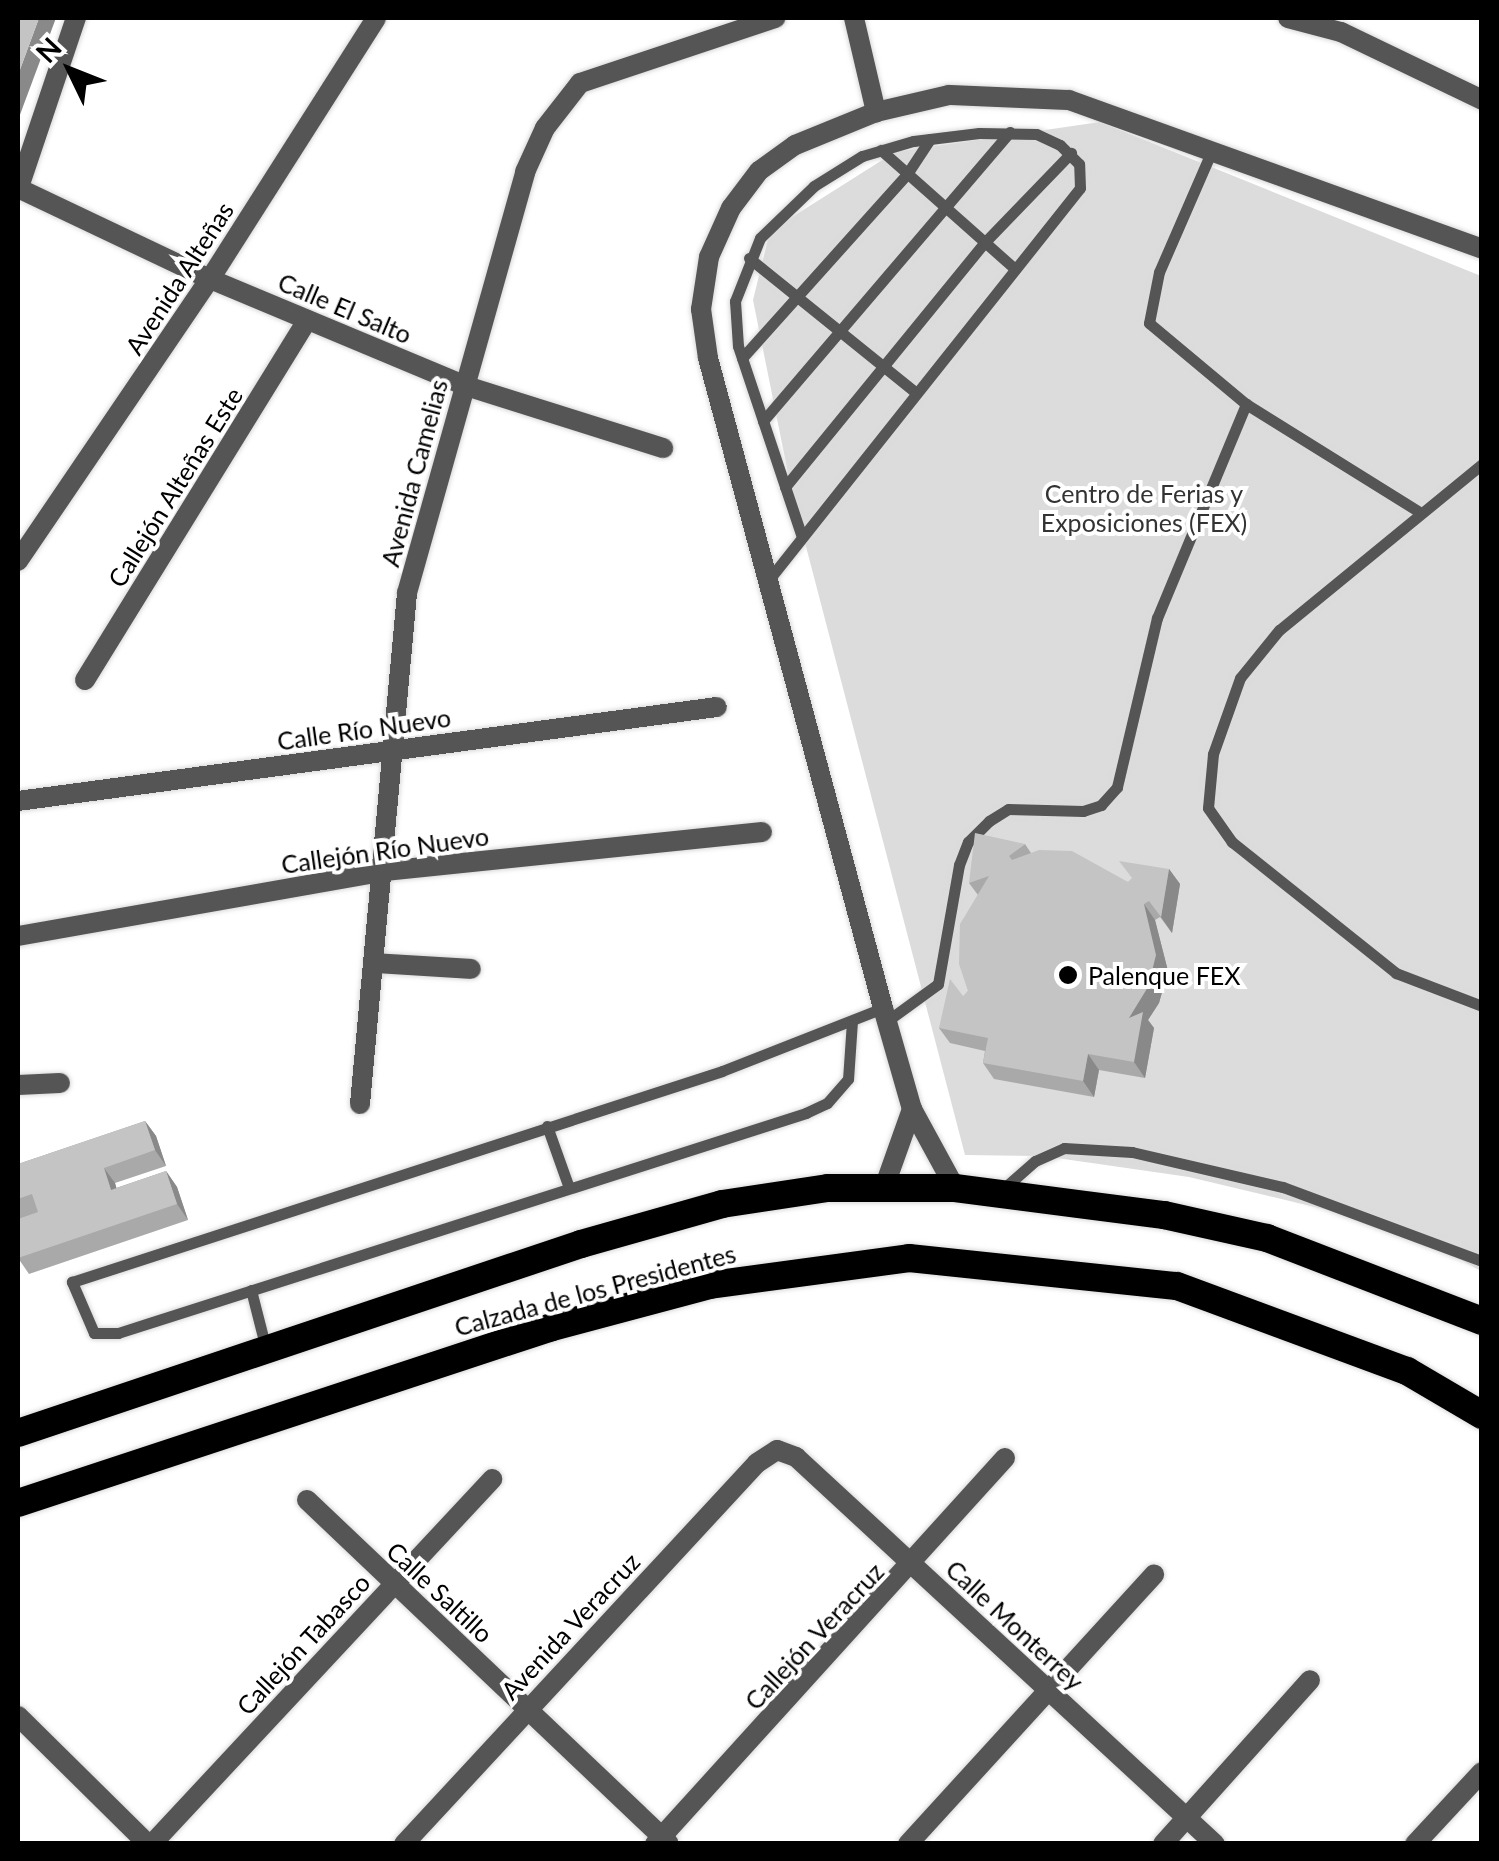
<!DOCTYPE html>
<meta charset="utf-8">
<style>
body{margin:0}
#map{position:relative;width:1499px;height:1861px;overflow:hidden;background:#fff;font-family:Lato,sans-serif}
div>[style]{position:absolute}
.green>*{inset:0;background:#dcdcdc}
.roads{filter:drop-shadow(0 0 2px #dbdbdb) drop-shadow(0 0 2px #dbdbdb)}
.service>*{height:11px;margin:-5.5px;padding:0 5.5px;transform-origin:5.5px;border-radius:5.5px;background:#555}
.minor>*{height:20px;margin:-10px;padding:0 10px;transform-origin:10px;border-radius:10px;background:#555}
.tertiary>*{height:20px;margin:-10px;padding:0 10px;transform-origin:10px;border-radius:10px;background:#555}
.trunk>*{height:28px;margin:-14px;padding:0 14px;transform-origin:14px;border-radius:14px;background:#000}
.wall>*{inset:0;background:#a9a9a9}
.shaded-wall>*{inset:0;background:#898989}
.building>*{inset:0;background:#c4c4c4}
.dots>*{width:28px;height:28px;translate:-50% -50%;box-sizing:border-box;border:5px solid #fff;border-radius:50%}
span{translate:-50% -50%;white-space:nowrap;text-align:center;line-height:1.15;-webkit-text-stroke:8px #fff;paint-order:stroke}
.street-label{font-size:25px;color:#000}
.park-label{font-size:25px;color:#333}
.poi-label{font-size:25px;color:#000}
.left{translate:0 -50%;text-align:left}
.frame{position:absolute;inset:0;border:20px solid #000;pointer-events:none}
.north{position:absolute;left:20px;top:20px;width:100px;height:100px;-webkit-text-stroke:8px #fff;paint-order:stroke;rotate:313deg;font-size:28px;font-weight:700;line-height:40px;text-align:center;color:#000}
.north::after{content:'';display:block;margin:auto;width:35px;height:45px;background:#000;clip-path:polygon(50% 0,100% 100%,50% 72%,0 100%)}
</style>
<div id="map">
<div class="green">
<div style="clip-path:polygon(1100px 122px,1481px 276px,1481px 1271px,1403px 1228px,1189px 1177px,1043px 1156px,965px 1155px,792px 493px,753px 300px,770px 231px,895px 152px)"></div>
</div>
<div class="roads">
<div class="service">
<div style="left:1213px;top:148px;width:135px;rotate:113.5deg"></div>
<div style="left:1159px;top:272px;width:52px;rotate:101.1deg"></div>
<div style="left:1149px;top:323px;width:126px;rotate:39.9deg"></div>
<div style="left:1246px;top:404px;width:206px;rotate:31.9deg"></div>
<div style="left:881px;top:150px;width:179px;rotate:41.6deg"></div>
<div style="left:749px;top:258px;width:213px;rotate:38.9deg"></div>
<div style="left:742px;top:358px;width:247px;rotate:-48.1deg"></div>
<div style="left:907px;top:174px;width:42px;rotate:-56.7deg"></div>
<div style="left:763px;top:421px;width:380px;rotate:-49.5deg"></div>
<div style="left:1482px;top:464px;width:262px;rotate:140.7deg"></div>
<div style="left:1279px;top:630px;width:62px;rotate:129.1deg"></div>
<div style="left:1240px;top:678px;width:81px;rotate:109.6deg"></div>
<div style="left:1213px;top:754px;width:54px;rotate:95.3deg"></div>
<div style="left:1208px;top:808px;width:42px;rotate:54.8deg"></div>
<div style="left:1232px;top:842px;width:210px;rotate:38.6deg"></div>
<div style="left:1396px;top:973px;width:92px;rotate:21deg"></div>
<div style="left:785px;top:487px;width:316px;rotate:-50.8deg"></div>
<div style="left:985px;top:242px;width:124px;rotate:-46deg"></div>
<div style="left:767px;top:582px;width:503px;rotate:-51.54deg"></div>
<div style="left:1080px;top:188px;width:24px;rotate:-92deg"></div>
<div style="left:1079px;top:164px;width:27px;rotate:-135deg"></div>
<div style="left:1060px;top:145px;width:26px;rotate:-155deg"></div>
<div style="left:1036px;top:134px;width:57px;rotate:-179deg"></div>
<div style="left:979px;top:133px;width:66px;rotate:173.1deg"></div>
<div style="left:913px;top:141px;width:53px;rotate:163.6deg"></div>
<div style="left:862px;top:156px;width:57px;rotate:148deg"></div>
<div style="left:814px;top:186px;width:75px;rotate:136.1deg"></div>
<div style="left:760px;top:238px;width:68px;rotate:111.6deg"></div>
<div style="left:735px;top:301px;width:45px;rotate:86.2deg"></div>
<div style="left:738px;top:346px;width:201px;rotate:71.5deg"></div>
<div style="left:852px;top:1021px;width:58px;rotate:93.9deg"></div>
<div style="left:848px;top:1079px;width:32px;rotate:131deg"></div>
<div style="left:827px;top:1103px;width:23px;rotate:155deg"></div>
<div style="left:806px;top:1113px;width:722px;rotate:162.27deg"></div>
<div style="left:118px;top:1333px;width:24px;rotate:180deg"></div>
<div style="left:94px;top:1333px;width:56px;rotate:-113.3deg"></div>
<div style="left:72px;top:1282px;width:683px;rotate:-17.98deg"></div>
<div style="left:722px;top:1071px;width:173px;rotate:-21.4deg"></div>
<div style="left:887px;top:1021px;width:63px;rotate:-36deg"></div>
<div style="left:938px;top:984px;width:121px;rotate:-80deg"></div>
<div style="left:959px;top:865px;width:25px;rotate:-69deg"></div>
<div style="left:968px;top:842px;width:30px;rotate:-45deg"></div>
<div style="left:989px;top:821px;width:22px;rotate:-32deg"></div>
<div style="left:1008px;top:809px;width:75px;rotate:1.5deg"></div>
<div style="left:1083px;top:811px;width:19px;rotate:-18deg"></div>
<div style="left:1101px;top:805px;width:24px;rotate:-48deg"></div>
<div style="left:1117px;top:787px;width:174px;rotate:-76.7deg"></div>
<div style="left:1157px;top:618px;width:232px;rotate:-67.4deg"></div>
<div style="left:547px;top:1126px;width:63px;rotate:70.4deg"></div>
<div style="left:1002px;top:1190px;width:44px;rotate:-41.3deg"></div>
<div style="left:1035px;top:1161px;width:32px;rotate:-24deg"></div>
<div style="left:1064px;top:1148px;width:68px;rotate:3.4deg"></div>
<div style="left:1132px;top:1152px;width:155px;rotate:13.1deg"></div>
<div style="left:1283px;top:1187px;width:212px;rotate:20.4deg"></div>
<div style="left:251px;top:1290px;width:61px;rotate:75.7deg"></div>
</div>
<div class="minor">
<div style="left:1288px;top:18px;width:55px;rotate:14.8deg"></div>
<div style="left:1341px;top:32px;width:157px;rotate:25.7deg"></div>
<div style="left:876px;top:112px;width:75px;rotate:-13.1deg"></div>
<div style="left:949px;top:95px;width:120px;rotate:2.4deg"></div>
<div style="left:1069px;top:100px;width:439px;rotate:19.8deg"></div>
<div style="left:18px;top:188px;width:212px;rotate:25.4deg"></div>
<div style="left:210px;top:279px;width:274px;rotate:22.7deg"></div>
<div style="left:463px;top:385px;width:210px;rotate:17.5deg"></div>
<div style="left:18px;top:190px;width:182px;rotate:-71.4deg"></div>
<div style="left:18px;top:561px;width:341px;rotate:-55.8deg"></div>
<div style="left:210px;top:279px;width:309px;rotate:-57.5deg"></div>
<div style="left:85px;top:680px;width:423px;rotate:-58.3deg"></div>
<div style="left:18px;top:801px;width:705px;rotate:-7.66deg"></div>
<div style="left:18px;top:936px;width:373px;rotate:-10deg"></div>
<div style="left:385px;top:871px;width:379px;rotate:-5.9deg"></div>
<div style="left:374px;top:963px;width:97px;rotate:3.5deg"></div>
<div style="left:18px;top:1085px;width:42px;rotate:-2.7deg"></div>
<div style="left:360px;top:1104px;width:513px;rotate:-84.74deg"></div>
<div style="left:407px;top:593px;width:437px;rotate:-74.3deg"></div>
<div style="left:525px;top:172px;width:48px;rotate:-65.6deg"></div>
<div style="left:545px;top:128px;width:57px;rotate:-52.1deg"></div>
<div style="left:580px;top:83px;width:206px;rotate:-18.4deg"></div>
<div style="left:307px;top:1500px;width:498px;rotate:43.5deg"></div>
<div style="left:152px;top:1844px;width:499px;rotate:-47deg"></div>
<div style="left:404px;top:1844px;width:519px;rotate:-47.18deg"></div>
<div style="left:757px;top:1463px;width:24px;rotate:-33deg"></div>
<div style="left:777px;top:1450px;width:20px;rotate:20deg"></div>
<div style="left:796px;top:1457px;width:570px;rotate:42.73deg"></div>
<div style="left:655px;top:1844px;width:521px;rotate:-47.8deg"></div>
<div style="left:908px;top:1844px;width:365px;rotate:-47.6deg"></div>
<div style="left:1163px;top:1844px;width:220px;rotate:-48.1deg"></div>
<div style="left:1415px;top:1844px;width:98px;rotate:-47.1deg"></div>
</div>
<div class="tertiary">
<div style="left:854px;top:18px;width:97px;rotate:76.8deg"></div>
<div style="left:876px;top:112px;width:87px;rotate:157.8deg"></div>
<div style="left:795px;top:145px;width:44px;rotate:144.2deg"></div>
<div style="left:759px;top:171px;width:46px;rotate:127.1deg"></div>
<div style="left:731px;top:208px;width:54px;rotate:114.2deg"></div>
<div style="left:709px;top:257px;width:53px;rotate:98.7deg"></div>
<div style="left:701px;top:309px;width:49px;rotate:81.9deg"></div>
<div style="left:708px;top:358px;width:673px;rotate:74.93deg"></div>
<div style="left:883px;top:1008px;width:105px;rotate:74deg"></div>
<div style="left:912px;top:1109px;width:90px;rotate:61.4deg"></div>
<div style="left:885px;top:1185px;width:81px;rotate:-70.4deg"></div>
<div style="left:18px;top:1716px;width:182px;rotate:44.6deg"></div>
</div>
<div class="trunk">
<div style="left:18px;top:1433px;width:594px;rotate:-18.56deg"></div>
<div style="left:581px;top:1244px;width:147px;rotate:-15.8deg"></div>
<div style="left:722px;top:1204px;width:107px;rotate:-8.6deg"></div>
<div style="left:828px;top:1188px;width:127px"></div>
<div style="left:955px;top:1188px;width:211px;rotate:7.4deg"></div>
<div style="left:1164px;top:1215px;width:106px;rotate:12.6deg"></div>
<div style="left:1267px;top:1238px;width:230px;rotate:21.1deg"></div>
<div style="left:18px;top:1503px;width:562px;rotate:-18.24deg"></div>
<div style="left:552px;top:1327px;width:163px;rotate:-14.9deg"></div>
<div style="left:710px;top:1285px;width:201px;rotate:-7.7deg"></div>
<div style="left:909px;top:1258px;width:269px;rotate:6deg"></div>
<div style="left:1177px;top:1286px;width:245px;rotate:20.3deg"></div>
<div style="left:1407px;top:1371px;width:87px;rotate:30.4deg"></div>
</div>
</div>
<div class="wall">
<div style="clip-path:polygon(1025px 844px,1031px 853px,1128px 882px,1169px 869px,1180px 884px,1172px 933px,1160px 917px,1155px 920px,1168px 971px,1159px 1003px,1148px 1020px,1154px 1028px,1145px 1078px,1099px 1070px,1094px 1097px,994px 1079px,983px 1063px,985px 1051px,950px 1043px,939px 1028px,968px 991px,978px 895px,969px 883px)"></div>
<div style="clip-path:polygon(145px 1121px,156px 1136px,166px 1166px,115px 1183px,116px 1188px,166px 1171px,177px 1187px,188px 1220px,29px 1274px,18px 1258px,18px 1164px)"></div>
</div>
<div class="shaded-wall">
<div style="clip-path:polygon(39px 18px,56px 18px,18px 120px,18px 75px)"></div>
<div style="clip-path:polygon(1169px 869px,1180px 884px,1172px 933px,1161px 917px)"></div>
<div style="clip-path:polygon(1144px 904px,1155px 920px,1168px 971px,1159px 1003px,1148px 1020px,1154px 1028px,1145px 1078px,1134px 1062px,1129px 1018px)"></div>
<div style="clip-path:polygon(1088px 1054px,1099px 1070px,1094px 1097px,1083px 1081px)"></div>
<div style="clip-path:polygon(145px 1121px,156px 1136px,166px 1166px,155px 1150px)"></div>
<div style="clip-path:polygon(104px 1168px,115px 1183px,122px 1206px,111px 1190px)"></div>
<div style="clip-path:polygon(166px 1171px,177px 1187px,188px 1220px,177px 1204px)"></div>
</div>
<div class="building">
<div style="clip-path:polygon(18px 18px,39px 18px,18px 75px)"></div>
<div style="clip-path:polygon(975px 833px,1025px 844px,1009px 856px,1012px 860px,1039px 850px,1072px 851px,1128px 882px,1132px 878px,1119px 861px,1169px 869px,1161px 917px,1149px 901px,1144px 904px,1156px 955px,1148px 987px,1129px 1018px,1143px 1012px,1134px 1062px,1088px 1054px,1083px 1081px,983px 1063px,988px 1038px,939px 1028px,950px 979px,963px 996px,968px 991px,959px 964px,960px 924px,989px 876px,969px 883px)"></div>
<div style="clip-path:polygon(145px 1121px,155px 1150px,104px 1168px,111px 1190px,166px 1171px,177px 1204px,18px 1258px,18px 1219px,38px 1212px,32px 1194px,18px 1199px,18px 1164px)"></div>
</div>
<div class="dots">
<div style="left:1068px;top:975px;background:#000"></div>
</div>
<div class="street-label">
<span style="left:179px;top:278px;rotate:-57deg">Avenida Alteñas</span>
<span style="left:345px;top:308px;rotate:23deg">Calle El Salto</span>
<span style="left:414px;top:473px;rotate:-75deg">Avenida Camelias</span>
<span style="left:175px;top:487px;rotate:-58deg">Callejón Alteñas Este</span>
<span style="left:364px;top:729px;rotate:-8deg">Calle Río Nuevo</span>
<span style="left:385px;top:850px;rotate:-8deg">Callejón Río Nuevo</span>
<span style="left:595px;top:1290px;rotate:-15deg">Calzada de los Presidentes</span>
<span style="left:440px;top:1592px;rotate:43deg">Calle Saltillo</span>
<span style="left:1015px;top:1625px;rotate:43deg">Calle Monterrey</span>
<span style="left:570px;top:1626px;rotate:-47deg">Avenida Veracruz</span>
<span style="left:814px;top:1636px;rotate:-47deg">Callejón Veracruz</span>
<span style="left:303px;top:1644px;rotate:-47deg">Callejón Tabasco</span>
</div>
<div class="park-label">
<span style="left:1144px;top:508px">Centro de Ferias y<br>Exposiciones (FEX)</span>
</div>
<div class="poi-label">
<span class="left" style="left:1088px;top:975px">Palenque FEX</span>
</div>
<div class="frame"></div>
<div class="north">N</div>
</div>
